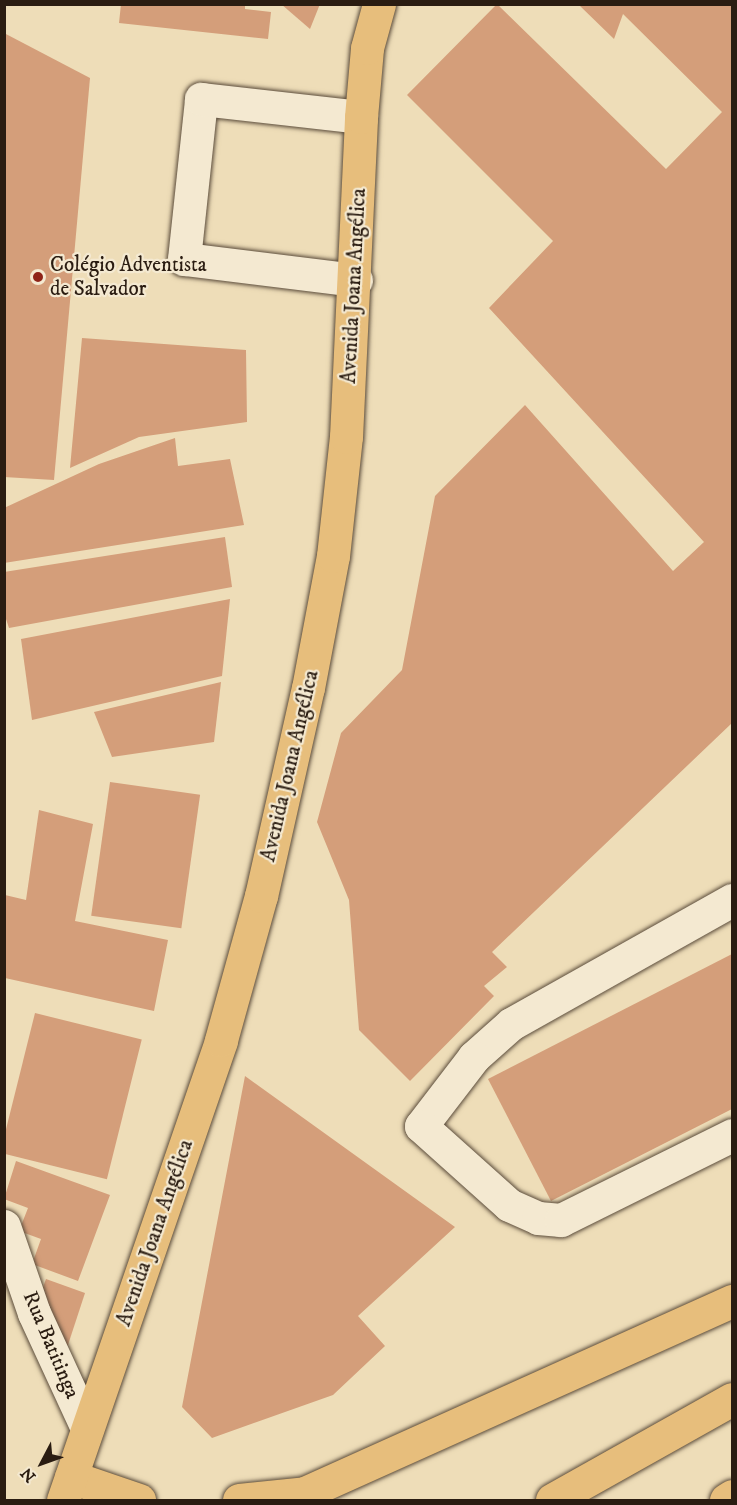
<!DOCTYPE html>
<meta charset="utf-8">
<style>
body{margin:0}
#map{position:relative;width:737px;height:1505px;overflow:hidden;background:#eeddb8;font-family:"IM FELL DW Pica",serif}
div>[style]{position:absolute}
.building>*{inset:0;background:#d49e7a;transform-origin:0 0}
.roads{filter:drop-shadow(0 0 2px #5b4c3b) drop-shadow(0 0 2px #5b4c3b)}
.minor>*{height:33px;margin:-16.5px;padding:0 16.5px;transform-origin:16.5px;border-radius:16.5px;background:#f4e9d1}
.major>*{height:33px;margin:-16.5px;padding:0 16.5px;transform-origin:16.5px;border-radius:16.5px;background:#e7be7c}
.dots>*{width:16px;height:16px;translate:-50% -50%;box-sizing:border-box;border:3px solid #f4e9d1;border-radius:50%}
span{translate:-50% -50%;white-space:nowrap;text-align:center;line-height:1.15;-webkit-text-stroke:4.5px #f4e9d1;paint-order:stroke}
.poi-label{font-size:21px;color:#2a1c11}
.left{translate:0 -50%;text-align:left}
.street-label{font-size:21px;color:#2a1c11}
.frame{position:absolute;inset:0;border:6px solid #2a1c11;pointer-events:none}
.north{position:absolute;left:12px;top:1433px;width:60px;height:60px;-webkit-text-stroke:4px #f4e9d1;paint-order:stroke;rotate:229deg;font-size:16px;font-weight:700;line-height:24px;text-align:center;color:#2a1c11}
.north::after{content:'';display:block;margin:auto;width:21px;height:27px;background:#2a1c11;clip-path:polygon(50% 0,100% 100%,50% 72%,0 100%)}
</style>
<div id="map">
<div class="building">
<div style="clip-path:polygon(121px 4px,245px 4px,245px 9px,271px 12px,268px 39px,119px 23px)"></div>
<div style="clip-path:polygon(281px 4px,320px 4px,310px 29px)"></div>
<div style="clip-path:polygon(497px 4px,666px 169px,722px 112px,623px 14px,614px 39px,579px 5px,732px 5px,732px 723px,492px 952px,507px 967px,484px 986px,494px 996px,410px 1081px,359px 1030px,349px 900px,317px 822px,341px 733px,402px 670px,435px 496px,525px 405px,673px 571px,704px 542px,489px 308px,553px 241px,407px 95px)"></div>
<div style="clip-path:polygon(4px 33px,90px 78px,54px 480px,4px 477px)"></div>
<div style="clip-path:polygon(82px 338px,246px 350px,247px 422px,139px 437px,70px 468px)"></div>
<div style="clip-path:polygon(175px 438px,178px 466px,230px 459px,244px 525px,4px 563px,4px 508px,99px 464px)"></div>
<div style="clip-path:polygon(225px 537px,232px 587px,9px 628px,4px 613px,4px 572px)"></div>
<div style="clip-path:polygon(230px 599px,222px 676px,32px 720px,21px 639px)"></div>
<div style="clip-path:polygon(221px 682px,214px 742px,112px 757px,94px 712px)"></div>
<div style="left:110px;top:782px;width:91px;height:135px;rotate:8deg"></div>
<div style="clip-path:polygon(39px 810px,93px 824px,75px 921px,168px 940px,154px 1011px,5px 978px,5px 895px,26px 900px)"></div>
<div style="clip-path:polygon(732px 954px,732px 1109px,551px 1201px,488px 1079px)"></div>
<div style="left:35px;top:1013px;width:110px;height:144px;rotate:14deg"></div>
<div style="clip-path:polygon(245px 1076px,455px 1227px,358px 1316px,385px 1346px,333px 1395px,212px 1438px,182px 1407px)"></div>
<div style="clip-path:polygon(16px 1161px,110px 1195px,78px 1281px,32px 1264px,41px 1239px,19px 1231px,28px 1208px,4px 1199px)"></div>
<div style="clip-path:polygon(46px 1279px,85px 1293px,65px 1354px,37px 1304px)"></div>
</div>
<div class="roads">
<div class="minor">
<div style="left:356px;top:280px;width:173px;rotate:-173deg"></div>
<div style="left:184px;top:259px;width:161px;rotate:-83.9deg"></div>
<div style="left:201px;top:99px;width:161px;rotate:6.4deg"></div>
<div style="left:732px;top:900px;width:253px;rotate:150.7deg"></div>
<div style="left:511px;top:1024px;width:50px;rotate:138.3deg"></div>
<div style="left:474px;top:1057px;width:87px;rotate:127.5deg"></div>
<div style="left:421px;top:1126px;width:118px;rotate:41.9deg"></div>
<div style="left:509px;top:1205px;width:32px;rotate:24deg"></div>
<div style="left:538px;top:1218px;width:23px;rotate:5deg"></div>
<div style="left:561px;top:1220px;width:191px;rotate:-26.4deg"></div>
<div style="left:4px;top:1226px;width:92px;rotate:71deg"></div>
<div style="left:34px;top:1313px;width:127px;rotate:65.3deg"></div>
</div>
<div class="major">
<div style="left:71px;top:1477px;width:72px;rotate:18.7deg"></div>
<div style="left:63px;top:1500px;width:486px;rotate:-71deg"></div>
<div style="left:221px;top:1040px;width:149px;rotate:-74.5deg"></div>
<div style="left:261px;top:896px;width:213px;rotate:-77.3deg"></div>
<div style="left:308px;top:688px;width:134px;rotate:-79.3deg"></div>
<div style="left:333px;top:556px;width:120px;rotate:-83.8deg"></div>
<div style="left:346px;top:437px;width:320px;rotate:-87.3deg"></div>
<div style="left:361px;top:117px;width:69px;rotate:-85deg"></div>
<div style="left:367px;top:48px;width:46px;rotate:-74.7deg"></div>
<div style="left:239px;top:1500px;width:69px;rotate:-5.8deg"></div>
<div style="left:289px;top:1500px;width:486px;rotate:-24.2deg"></div>
<div style="left:552px;top:1500px;width:206px;rotate:-29.3deg"></div>
<div style="left:726px;top:1500px;width:7px;rotate:-34deg"></div>
</div>
</div>
<div class="dots">
<div style="left:38px;top:277px;background:#8f2418"></div>
</div>
<div class="poi-label">
<span class="left" style="left:50px;top:277px">Colégio Adventista<br>de Salvador</span>
</div>
<div class="street-label">
<span style="left:354px;top:286px;rotate:-87deg">Avenida Joana Angélica</span>
<span style="left:290px;top:766px;rotate:-77deg">Avenida Joana Angélica</span>
<span style="left:155px;top:1233px;rotate:-71deg">Avenida Joana Angélica</span>
<span style="left:51px;top:1345px;rotate:67deg">Rua Batitinga</span>
</div>
<div class="frame"></div>
<div class="north">N</div>
</div>
